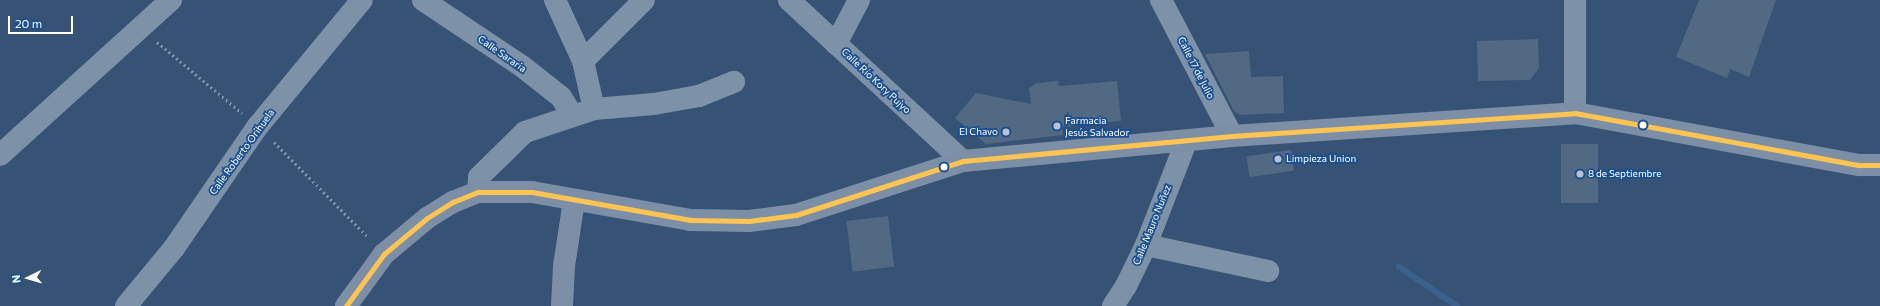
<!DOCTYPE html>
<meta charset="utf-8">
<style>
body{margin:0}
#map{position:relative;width:1880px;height:306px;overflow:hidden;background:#365274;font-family:Commissioner,sans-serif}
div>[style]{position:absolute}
.stream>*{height:6px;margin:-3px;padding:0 3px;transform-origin:3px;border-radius:3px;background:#3b618d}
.building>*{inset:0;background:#526984;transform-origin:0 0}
.path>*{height:2.5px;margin-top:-1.25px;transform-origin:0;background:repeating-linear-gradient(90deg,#7d92a8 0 2px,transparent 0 5px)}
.minor>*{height:22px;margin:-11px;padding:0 11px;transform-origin:11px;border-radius:11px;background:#7d92a8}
.major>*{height:22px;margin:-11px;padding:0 11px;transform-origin:11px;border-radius:11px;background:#7d8ea7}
.bus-1>*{height:5px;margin:-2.5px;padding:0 2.5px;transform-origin:2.5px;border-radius:2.5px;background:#fcc553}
.dots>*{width:11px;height:11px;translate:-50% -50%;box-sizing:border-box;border:2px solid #1b4f8f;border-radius:50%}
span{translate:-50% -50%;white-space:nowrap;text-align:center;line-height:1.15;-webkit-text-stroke:3.5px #1b4f8f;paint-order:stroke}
.street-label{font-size:10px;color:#fff}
.poi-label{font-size:10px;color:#fff}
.left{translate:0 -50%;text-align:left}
.right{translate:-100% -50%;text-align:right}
.north{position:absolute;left:8px;top:258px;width:40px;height:40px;-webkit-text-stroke:3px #1b4f8f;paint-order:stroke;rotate:265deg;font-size:11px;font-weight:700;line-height:16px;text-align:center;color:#fff}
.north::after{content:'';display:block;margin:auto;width:14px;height:18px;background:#fff;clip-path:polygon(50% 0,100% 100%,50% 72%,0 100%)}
.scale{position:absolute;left:8px;top:16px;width:65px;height:18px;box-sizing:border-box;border:2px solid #fff;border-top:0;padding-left:5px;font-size:12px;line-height:14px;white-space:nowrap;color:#fff;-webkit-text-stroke:3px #1b4f8f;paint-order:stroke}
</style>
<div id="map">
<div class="stream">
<div style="left:1399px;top:267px;width:70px;rotate:33.9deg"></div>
</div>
<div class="building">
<div style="clip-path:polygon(1699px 0,1776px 0,1749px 77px,1730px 69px,1727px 78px,1676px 57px)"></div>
<div style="clip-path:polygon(1538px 39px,1539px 68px,1530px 80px,1478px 81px,1477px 41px)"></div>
<div style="clip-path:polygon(1249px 51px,1251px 77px,1283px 76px,1284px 113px,1240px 115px,1234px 111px,1205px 54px)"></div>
<div style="clip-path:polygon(1058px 81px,1059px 86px,1117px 81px,1121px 121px,1062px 127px,1063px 135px,986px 144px,955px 118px,976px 93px,1031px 104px,1029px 88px,1037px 83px)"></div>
<div style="left:1598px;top:144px;width:59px;height:37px;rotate:90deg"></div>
<div style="left:1291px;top:150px;width:21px;height:45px;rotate:82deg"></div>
<div style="left:888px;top:216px;width:51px;height:42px;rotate:83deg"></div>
</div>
<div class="path">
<div style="left:157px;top:42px;width:111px;rotate:39.9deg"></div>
<div style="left:274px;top:142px;width:135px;rotate:45.3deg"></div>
</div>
<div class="minor">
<div style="left:423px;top:0;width:120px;rotate:33.8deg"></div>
<div style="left:523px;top:67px;width:48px;rotate:38.3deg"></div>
<div style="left:561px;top:97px;width:22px;rotate:58deg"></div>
<div style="left:555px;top:0;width:67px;rotate:65.3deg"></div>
<div style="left:583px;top:61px;width:49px;rotate:77.1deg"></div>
<div style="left:789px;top:0;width:237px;rotate:42.8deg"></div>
<div style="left:1161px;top:0;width:153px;rotate:62.4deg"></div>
<div style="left:1575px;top:0;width:113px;rotate:90deg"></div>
<div style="left:836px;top:44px;width:50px;rotate:-62.4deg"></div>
<div style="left:583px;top:61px;width:86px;rotate:-45deg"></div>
<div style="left:0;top:155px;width:231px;rotate:-42.2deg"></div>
<div style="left:478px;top:192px;width:15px;rotate:-86deg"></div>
<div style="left:479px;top:177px;width:64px;rotate:-44.4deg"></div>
<div style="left:525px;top:132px;width:73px;rotate:-18.4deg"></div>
<div style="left:594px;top:109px;width:60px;rotate:-4.8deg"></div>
<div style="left:654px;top:104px;width:46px;rotate:-10.1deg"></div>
<div style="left:699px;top:96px;width:38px;rotate:-22deg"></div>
<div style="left:1146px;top:245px;width:125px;rotate:12deg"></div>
<div style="left:126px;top:306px;width:75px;rotate:-50.4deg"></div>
<div style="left:174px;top:248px;width:148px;rotate:-55.5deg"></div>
<div style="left:258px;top:126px;width:163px;rotate:-50.5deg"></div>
<div style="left:1113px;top:306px;width:24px;rotate:-57deg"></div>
<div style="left:1126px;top:286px;width:46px;rotate:-64deg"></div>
<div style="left:1146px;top:245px;width:110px;rotate:-68.8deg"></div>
</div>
<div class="major">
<div style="left:346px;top:306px;width:64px;rotate:-53.8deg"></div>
<div style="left:384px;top:254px;width:56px;rotate:-39.9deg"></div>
<div style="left:427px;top:218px;width:31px;rotate:-32deg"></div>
<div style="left:453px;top:202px;width:27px;rotate:-22deg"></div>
<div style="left:478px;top:192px;width:54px"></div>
<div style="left:532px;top:192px;width:160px;rotate:10deg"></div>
<div style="left:690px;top:220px;width:59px;rotate:1deg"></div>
<div style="left:749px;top:221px;width:47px;rotate:-7.3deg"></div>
<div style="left:796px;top:215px;width:176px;rotate:-17.9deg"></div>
<div style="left:963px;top:161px;width:270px;rotate:-5.3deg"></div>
<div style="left:1232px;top:136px;width:344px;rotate:-3.8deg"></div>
<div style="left:1575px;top:113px;width:289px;rotate:10.4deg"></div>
<div style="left:1859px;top:165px;width:21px"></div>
<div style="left:562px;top:306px;width:40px;rotate:-87.1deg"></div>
<div style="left:564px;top:266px;width:66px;rotate:-81.3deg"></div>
</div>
<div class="bus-1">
<div style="left:346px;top:306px;width:64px;rotate:-53.8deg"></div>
<div style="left:384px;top:254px;width:56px;rotate:-39.9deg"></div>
<div style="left:427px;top:218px;width:31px;rotate:-32deg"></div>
<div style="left:453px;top:202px;width:27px;rotate:-22deg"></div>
<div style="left:478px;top:192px;width:54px"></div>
<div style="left:532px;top:192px;width:160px;rotate:10deg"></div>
<div style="left:690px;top:220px;width:59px;rotate:1deg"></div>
<div style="left:749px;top:221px;width:47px;rotate:-7.3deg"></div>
<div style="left:796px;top:215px;width:176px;rotate:-17.9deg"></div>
<div style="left:963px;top:161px;width:270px;rotate:-5.3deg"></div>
<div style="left:1232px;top:136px;width:344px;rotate:-3.8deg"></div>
<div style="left:1575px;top:113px;width:289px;rotate:10.4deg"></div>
<div style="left:1859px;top:165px;width:21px"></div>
</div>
<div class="dots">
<div style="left:1643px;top:125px;background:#fff"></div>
<div style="left:1057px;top:126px;background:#b9c2ce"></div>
<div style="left:1006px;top:132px;background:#b9c2ce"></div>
<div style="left:1278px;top:159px;background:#b9c2ce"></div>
<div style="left:944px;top:167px;background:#fff"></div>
<div style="left:1580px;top:174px;background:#b9c2ce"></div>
</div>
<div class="street-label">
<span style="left:502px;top:54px;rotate:35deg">Calle Sararia</span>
<span style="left:1196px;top:68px;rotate:63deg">Calle 17 de Julio</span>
<span style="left:876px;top:81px;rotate:43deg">Calle Río Kory Pujyo</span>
<span style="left:242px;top:152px;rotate:-54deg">Calle Roberto Orihuela</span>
<span style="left:1152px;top:225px;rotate:-68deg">Calle Mauro Nuñez</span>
</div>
<div class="poi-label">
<span class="left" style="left:1065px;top:126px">Farmacia<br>Jesús Salvador</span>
<span class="right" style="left:998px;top:132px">El Chavo</span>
<span class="left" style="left:1286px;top:159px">Limpieza Union</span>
<span class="left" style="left:1588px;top:174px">8 de Septiembre</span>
</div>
<div class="north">N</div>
<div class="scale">20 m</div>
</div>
